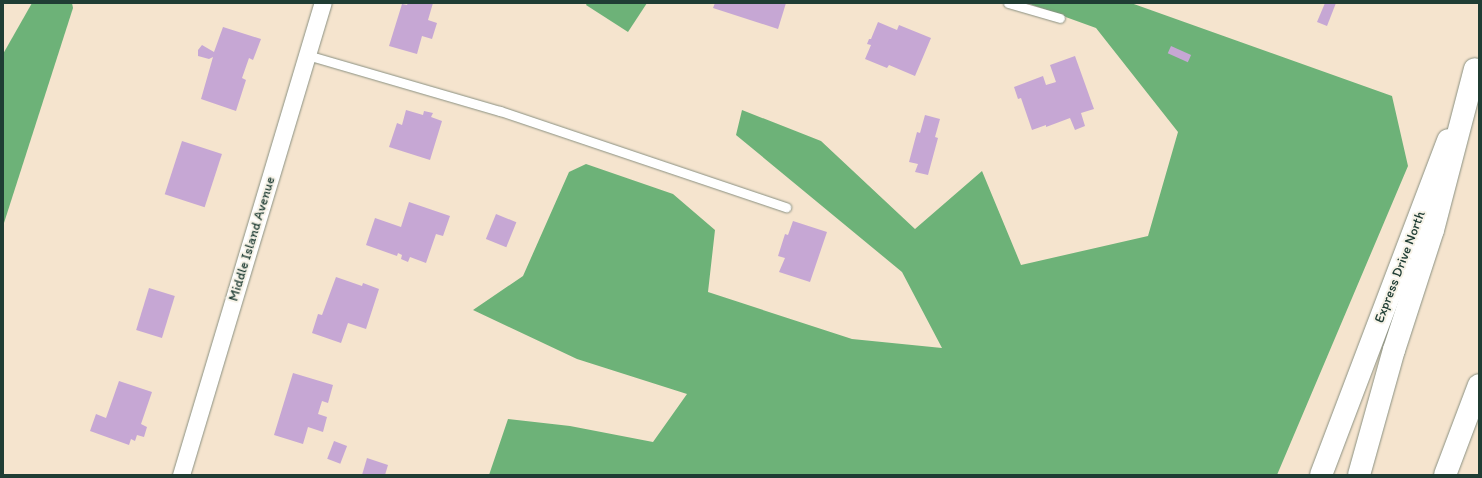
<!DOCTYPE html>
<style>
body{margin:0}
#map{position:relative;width:1482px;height:478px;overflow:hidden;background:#f5e4ce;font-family:Itim,sans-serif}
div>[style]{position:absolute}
.forest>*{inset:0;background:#6db278}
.building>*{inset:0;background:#c6a7d4;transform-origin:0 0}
.roads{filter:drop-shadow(0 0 1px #8a9081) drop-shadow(0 0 1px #8a9081)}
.service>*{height:9px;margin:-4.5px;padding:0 4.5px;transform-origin:4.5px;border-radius:4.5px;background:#fff}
.minor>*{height:17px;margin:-8.5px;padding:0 8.5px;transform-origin:8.5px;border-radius:8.5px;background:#fff}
.secondary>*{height:22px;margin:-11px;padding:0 11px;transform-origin:11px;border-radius:11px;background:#fff}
.motorway>*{height:22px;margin:-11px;padding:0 11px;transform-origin:11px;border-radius:11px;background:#fff}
span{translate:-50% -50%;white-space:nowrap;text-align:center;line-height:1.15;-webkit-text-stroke:4px #f7f3e8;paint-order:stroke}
.street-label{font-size:14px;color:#1f3d34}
.frame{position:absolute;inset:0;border:4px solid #1f3d34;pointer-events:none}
</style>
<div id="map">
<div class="forest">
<div style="clip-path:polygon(32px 3px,72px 3px,73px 8px,3px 226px,3px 54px)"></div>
<div style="clip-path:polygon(587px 3px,647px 3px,628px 32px,586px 5px)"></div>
<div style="clip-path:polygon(1027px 3px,1131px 3px,1392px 96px,1408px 166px,1277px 475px,489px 475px,508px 419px,570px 426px,653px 442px,687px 394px,577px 359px,473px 310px,523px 276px,569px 172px,586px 164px,673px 194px,715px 230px,708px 292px,852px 339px,942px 348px,902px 272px,736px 135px,742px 110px,821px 141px,915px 229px,982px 171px,1021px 265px,1148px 236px,1178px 132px,1096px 28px)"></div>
</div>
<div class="building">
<div style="clip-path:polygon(408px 3px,433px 3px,428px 20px,437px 23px,432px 39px,422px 36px,417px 54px,389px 46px,402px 4px,407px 5px)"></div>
<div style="clip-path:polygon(715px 3px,786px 3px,778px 29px,713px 8px)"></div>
<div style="clip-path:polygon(1325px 3px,1336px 3px,1327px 26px,1317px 22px)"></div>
<div style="clip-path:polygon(878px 22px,897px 30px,899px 25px,931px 38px,915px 76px,889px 65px,887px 68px,865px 59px,871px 45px,867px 44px,869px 39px,871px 39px)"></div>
<div style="clip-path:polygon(223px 27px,261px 39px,253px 60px,249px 58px,242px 78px,246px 80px,236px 111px,201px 99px,213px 57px,209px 59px,198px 56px,198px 50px,202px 45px,214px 52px)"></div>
<div style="left:1171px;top:46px;width:22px;height:8px;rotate:24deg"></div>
<div style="clip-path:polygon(1075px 56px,1094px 109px,1081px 113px,1085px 126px,1075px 130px,1070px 118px,1046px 127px,1046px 125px,1032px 130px,1021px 98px,1018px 99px,1014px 87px,1043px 76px,1046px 85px,1056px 82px,1050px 65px)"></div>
<div style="clip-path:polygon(406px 110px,423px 115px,424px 111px,433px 113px,431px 117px,442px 121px,430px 160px,389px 147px,397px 123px,402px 125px)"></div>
<div style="clip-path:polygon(925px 115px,940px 119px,935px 137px,938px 138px,928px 175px,915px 172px,918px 164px,909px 162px,917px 132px,920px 133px)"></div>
<div style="left:182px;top:141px;width:42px;height:56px;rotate:18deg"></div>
<div style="clip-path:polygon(409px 202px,450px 216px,443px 236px,436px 234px,426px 263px,410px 257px,408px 262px,401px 259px,402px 255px,398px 253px,397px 256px,366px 245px,375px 218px,401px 227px)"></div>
<div style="left:496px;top:214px;width:22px;height:27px;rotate:22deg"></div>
<div style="clip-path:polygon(793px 221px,827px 232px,810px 282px,779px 272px,785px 258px,778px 256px,785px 234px,788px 235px)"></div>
<div style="clip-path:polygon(336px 277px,362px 286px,363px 283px,379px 289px,366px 329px,348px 323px,341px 343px,312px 333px,318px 314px,322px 315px)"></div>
<div style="left:149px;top:288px;width:27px;height:44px;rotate:17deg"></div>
<div style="clip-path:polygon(293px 373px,333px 385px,328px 403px,322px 401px,318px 414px,327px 417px,323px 432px,308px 427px,303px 444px,274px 435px)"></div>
<div style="clip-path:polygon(119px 381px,152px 392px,141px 424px,147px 427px,144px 437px,137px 435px,135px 441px,131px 439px,129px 445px,90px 431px,96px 414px,106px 418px)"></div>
<div style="left:334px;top:441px;width:14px;height:19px;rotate:21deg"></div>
<div style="clip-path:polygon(367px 458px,388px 465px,385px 475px,362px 475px)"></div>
</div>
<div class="roads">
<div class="service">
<div style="left:1008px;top:3px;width:54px;rotate:16.1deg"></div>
<div style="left:307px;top:55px;width:201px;rotate:16.2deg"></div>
<div style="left:500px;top:111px;width:302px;rotate:18.6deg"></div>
</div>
<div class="minor">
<div style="left:181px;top:475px;width:493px;rotate:-73.3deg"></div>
</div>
<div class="secondary">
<div style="left:1321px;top:475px;width:358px;rotate:-69.2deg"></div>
</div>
<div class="motorway">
<div style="left:1359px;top:475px;width:130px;rotate:-74.4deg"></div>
<div style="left:1394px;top:350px;width:126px;rotate:-72deg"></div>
<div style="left:1433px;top:230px;width:166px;rotate:-75.4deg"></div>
<div style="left:1445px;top:475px;width:96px;rotate:-69.3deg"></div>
</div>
</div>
<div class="street-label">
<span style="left:252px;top:239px;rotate:-73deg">Middle Island Avenue</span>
<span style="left:1400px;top:267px;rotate:-69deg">Express Drive North</span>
</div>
<div class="frame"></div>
</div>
